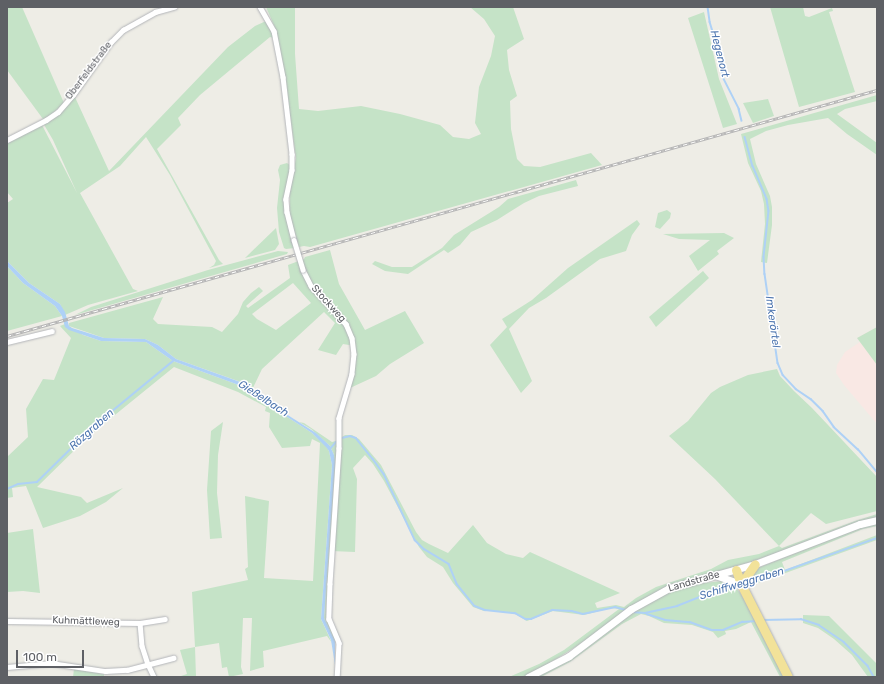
<!DOCTYPE html>
<meta charset="utf-8">
<style>
body{margin:0}
#map{position:relative;width:884px;height:684px;overflow:hidden;background:#eeede6;font-family:Rubik,sans-serif}
div>[style]{position:absolute}
.medical>*{inset:0;background:#f9e8e4}
.green>*{inset:0;background:#c5e3c7}
.water>*{inset:0;background:#aed1f6}
.stream>*{height:1.5px;margin:-0.75px;padding:0 0.75px;transform-origin:0.75px;border-radius:0.75px;background:#aed1f6}
.roads{filter:drop-shadow(0 0 1px #b3b5b9) drop-shadow(0 0 1px #b3b5b9)}
.street>*{height:4.5px;margin:-2.25px;padding:0 2.25px;transform-origin:2.25px;border-radius:2.25px;background:#fff}
.secondary>*{height:7px;margin:-3.5px;padding:0 3.5px;transform-origin:3.5px;border-radius:3.5px;background:#fff}
.highway>*{height:9px;margin:-4.5px;padding:0 4.5px;transform-origin:4.5px;border-radius:4.5px;background:#f2e299}
.rail>*{height:3px;margin-top:-1.5px;transform-origin:0;background:repeating-linear-gradient(90deg,#fff 0 4.5px,#b4b4b5 0 9px);box-sizing:border-box;border-block:1px solid #b4b4b5}
.bridges{filter:drop-shadow(0 0 1px #b3b5b9) drop-shadow(0 0 1px #b3b5b9)}
.street-bridge>*{height:4.5px;margin:-2.25px;padding:0 2.25px;transform-origin:2.25px;border-radius:2.25px;background:#fff}
span{translate:-50% -50%;white-space:nowrap;text-align:center;line-height:1.15;-webkit-text-stroke:3px #fff;paint-order:stroke}
.street-label{font-size:10px;color:#5e6065}
.water-label{font-size:11px;color:#4f77b0;font-style:italic}
.frame{position:absolute;inset:0;border:8px solid #5e6065;pointer-events:none}
.scale{position:absolute;left:16px;top:650px;width:68px;height:18px;box-sizing:border-box;border:2px solid #5e6065;border-top:0;padding-left:5px;font-size:12px;line-height:14px;white-space:nowrap;color:#5e6065;-webkit-text-stroke:3px #fff;paint-order:stroke}
</style>
<div id="map">
<div class="medical">
<div style="clip-path:polygon(877px 327px,877px 424px,844px 385px,836px 373px,837px 365px,845px 352px,860px 342px,857px 338px)"></div>
</div>
<div class="green">
<div style="clip-path:polygon(7px 7px,22px 7px,64px 103px,51px 115px,43px 119px,7px 70px)"></div>
<div style="clip-path:polygon(266px 7px,295px 7px,295px 54px,299px 109px,318px 111px,361px 106px,400px 114px,440px 125px,453px 137px,469px 139px,481px 134px,475px 123px,479px 87px,491px 56px,495px 36px,484px 19px,470px 7px,513px 7px,524px 39px,507px 50px,509px 70px,517px 96px,510px 101px,511px 129px,517px 159px,524px 166px,540px 167px,591px 153px,602px 165px,310px 247px,304px 246px,299px 247px,290px 217px,290px 192px,296px 158px,284px 72px,276px 30px)"></div>
<div style="clip-path:polygon(770px 7px,803px 7px,805px 16px,809px 17px,832px 8px,833px 11px,829px 12px,855px 92px,799px 107px)"></div>
<div style="clip-path:polygon(704px 12px,719px 79px,737px 124px,723px 128px,688px 18px)"></div>
<div style="clip-path:polygon(266px 21px,274px 38px,270px 37px,200px 95px,178px 118px,181px 125px,157px 149px,219px 260px,223px 264px,209px 268px,214px 265px,216px 261px,170px 175px,146px 137px,120px 166px,80px 193px,133px 289px,138px 291px,88px 305px,65px 315px,60px 304px,29px 283px,7px 261px,7px 203px,13px 199px,7px 192px,7px 142px,42px 125px,77px 193px,53px 140px,43px 123px,74px 95px,109px 171px,228px 47px,255px 26px)"></div>
<div style="clip-path:polygon(877px 95px,877px 101px,845px 109px,837px 114px,877px 143px,877px 155px,847px 134px,828px 118px,788px 125px,766px 131px,750px 139px,756px 164px,770px 196px,772px 207px,772px 225px,767px 263px,761px 262px,765px 224px,764px 204px,761px 191px,748px 163px,741px 134px)"></div>
<div style="clip-path:polygon(768px 99px,774px 116px,753px 123px,743px 103px)"></div>
<div style="clip-path:polygon(287px 163px,291px 166px,285px 209px,295px 248px,286px 249px,284px 248px,279px 232px,277px 208px,280px 180px,278px 170px,280px 165px)"></div>
<div style="clip-path:polygon(576px 180px,578px 186px,539px 196px,524px 203px,497px 220px,471px 232px,460px 245px,448px 253px,444px 250px,408px 274px,385px 271px,372px 264px,375px 261px,392px 267px,412px 267px,442px 248px,454px 235px,499px 207px,508px 199px)"></div>
<div style="clip-path:polygon(667px 210px,671px 213px,670px 218px,660px 229px,655px 227px,658px 213px)"></div>
<div style="clip-path:polygon(637px 220px,640px 224px,632px 235px,626px 251px,600px 259px,546px 298px,529px 308px,509px 329px,532px 381px,521px 393px,490px 345px,507px 327px,502px 319px,532px 300px,568px 268px)"></div>
<div style="clip-path:polygon(276px 228px,279px 244px,275px 250px,245px 258px)"></div>
<div style="clip-path:polygon(724px 233px,734px 238px,717px 251px,719px 254px,698px 271px,689px 256px,710px 240px,679px 239px,663px 234px)"></div>
<div style="clip-path:polygon(evenodd,330px 250px,339px 284px,365px 330px,405px 311px,424px 343px,390px 364px,376px 376px,350px 388px,355px 346px,343px 344px,336px 355px,318px 350px,335px 323px,324px 312px,262px 369px,252px 390px,238px 381px,176px 359px,158px 345px,145px 339px,104px 338px,69px 326px,69px 323px,163px 297px,153px 319px,158px 324px,212px 327px,222px 332px,238px 314px,243px 302px,251px 293px,259px 287px,263px 291px,246px 306px,248px 308px,290px 278px,288px 265px,304px 259px,305px 257px,330px 250px,293px 283px,311px 303px,276px 330px,257px 319px,252px 314px,293px 283px)"></div>
<div style="clip-path:polygon(278px 251px,288px 252px,287px 254px,75px 315px,91px 307px,208px 270px)"></div>
<div style="clip-path:polygon(7px 266px,23px 283px,55px 306px,62px 316px,7px 331px)"></div>
<div style="clip-path:polygon(703px 271px,709px 278px,656px 327px,649px 317px)"></div>
<div style="clip-path:polygon(65px 324px,83px 335px,101px 341px,146px 342px,173px 361px,236px 384px,312px 433px,326px 446px,329px 451px,332px 465px,321px 619px,332px 643px,327px 636px,263px 651px,264px 667px,250px 671px,252px 618px,243px 618px,241px 667px,243px 674px,229px 677px,227px 667px,222px 668px,219px 643px,195px 647px,196px 677px,178px 677px,187px 674px,180px 650px,195px 647px,192px 592px,248px 580px,245px 569px,248px 567px,245px 496px,269px 501px,264px 578px,313px 581px,320px 443px,312px 439px,310px 446px,282px 448px,269px 427px,270px 413px,265px 411px,266px 407px,238px 392px,174px 367px,89px 436px,37px 487px,81px 497px,87px 503px,123px 488px,106px 502px,80px 516px,43px 528px,26px 486px,12px 488px,13px 497px,7px 498px,7px 457px,28px 437px,26px 409px,43px 379px,54px 380px,71px 338px,60px 326px)"></div>
<div style="clip-path:polygon(877px 327px,877px 365px,857px 338px)"></div>
<div style="clip-path:polygon(777px 369px,780px 376px,794px 391px,812px 408px,877px 477px,877px 511px,826px 524px,811px 513px,779px 546px,782px 548px,855px 521px,877px 514px,877px 517px,751px 562px,677px 583px,537px 671px,523px 677px,509px 677px,539px 664px,564px 650px,619px 609px,611px 608px,584px 615px,553px 611px,527px 621px,515px 614px,498px 611px,484px 611px,473px 607px,453px 583px,443px 567px,427px 557px,419px 547px,384px 481px,373px 464px,365px 455px,353px 468px,357px 479px,355px 552px,331px 551px,326px 607px,327px 620px,337px 642px,335px 642px,324px 618px,334px 455px,330px 446px,311px 429px,299px 422px,304px 423px,332px 442px,336px 441px,345px 435px,352px 435px,359px 439px,381px 465px,416px 532px,422px 540px,429px 544px,448px 553px,473px 525px,487px 543px,506px 554px,523px 558px,530px 552px,620px 593px,595px 603px,597px 608px,616px 605px,624px 607px,636px 598px,656px 587px,711px 569px,728px 560px,759px 554px,779px 546px,715px 479px,669px 436px,688px 421px,711px 393px,720px 387px,748px 375px)"></div>
<div style="clip-path:polygon(223px 422px,218px 455px,217px 493px,222px 538px,210px 539px,207px 490px,211px 431px)"></div>
<div style="clip-path:polygon(877px 523px,877px 526px,863px 529px,782px 562px,785px 570px,877px 535px,877px 540px,747px 587px,747px 579px,760px 567px,861px 527px)"></div>
<div style="clip-path:polygon(33px 529px,40px 593px,23px 591px,7px 592px,7px 533px)"></div>
<div style="clip-path:polygon(722px 581px,733px 585px,741px 594px,785px 677px,780px 677px,751px 622px,736px 629px,725px 631px,726px 634px,718px 638px,713px 632px,692px 625px,664px 623px,649px 616px,641px 614px,622px 624px,570px 662px,541px 677px,536px 677px,572px 658px,640px 607px,662px 595px,696px 584px)"></div>
<div style="clip-path:polygon(803px 615px,829px 616px,877px 664px,877px 677px,868px 677px,852px 655px,834px 639px,818px 628px,803px 623px)"></div>
<div style="clip-path:polygon(74px 669px,104px 674px,104px 677px,73px 677px)"></div>
</div>
<div class="water">
<div style="clip-path:polygon(7px 261px,29px 283px,60px 304px,65px 312px,69px 326px,72px 328px,104px 338px,145px 339px,158px 345px,176px 359px,243px 383px,272px 405px,316px 433px,330px 446px,334px 455px,335px 463px,324px 618px,335px 641px,335px 665px,331px 640px,321px 619px,332px 465px,329px 451px,326px 447px,312px 433px,236px 384px,173px 361px,146px 342px,101px 341px,69px 330px,65px 327px,62px 316px,55px 306px,23px 283px,7px 266px)"></div>
</div>
<div class="stream">
<div style="left:708px;top:7px;width:15px;rotate:82deg"></div>
<div style="left:710px;top:22px;width:38px;rotate:73deg"></div>
<div style="left:721px;top:58px;width:19px;rotate:84deg"></div>
<div style="left:723px;top:77px;width:36px;rotate:63deg"></div>
<div style="left:739px;top:109px;width:12px;rotate:76deg"></div>
<div style="left:745px;top:137px;width:30px;rotate:75deg"></div>
<div style="left:753px;top:166px;width:36px;rotate:67deg"></div>
<div style="left:767px;top:199px;width:12px;rotate:81deg"></div>
<div style="left:769px;top:211px;width:46px;rotate:96.2deg"></div>
<div style="left:764px;top:257px;width:17px;rotate:87deg"></div>
<div style="left:765px;top:274px;width:90px;rotate:81.7deg"></div>
<div style="left:778px;top:363px;width:13px;rotate:67deg"></div>
<div style="left:783px;top:375px;width:19px;rotate:47deg"></div>
<div style="left:796px;top:389px;width:18px;rotate:34deg"></div>
<div style="left:811px;top:399px;width:17px;rotate:45deg"></div>
<div style="left:823px;top:411px;width:19px;rotate:55deg"></div>
<div style="left:834px;top:427px;width:33px;rotate:43deg"></div>
<div style="left:858px;top:449px;width:30px;rotate:50deg"></div>
<div style="left:342px;top:438px;width:8px;rotate:-14deg"></div>
<div style="left:350px;top:436px;width:6px;rotate:18deg"></div>
<div style="left:356px;top:438px;width:27px;rotate:51deg"></div>
<div style="left:373px;top:459px;width:19px;rotate:54deg"></div>
<div style="left:384px;top:474px;width:73px;rotate:64.8deg"></div>
<div style="left:415px;top:540px;width:13px;rotate:45deg"></div>
<div style="left:424px;top:549px;width:29px;rotate:31deg"></div>
<div style="left:449px;top:564px;width:22px;rotate:68deg"></div>
<div style="left:457px;top:584px;width:28px;rotate:51deg"></div>
<div style="left:475px;top:606px;width:11px;rotate:22deg"></div>
<div style="left:485px;top:610px;width:30px;rotate:6deg"></div>
<div style="left:515px;top:613px;width:13px;rotate:29deg"></div>
<div style="left:526px;top:619px;width:5px"></div>
<div style="left:531px;top:619px;width:23px;rotate:-23deg"></div>
<div style="left:552px;top:610px;width:20px;rotate:3deg"></div>
<div style="left:572px;top:611px;width:11px;rotate:15deg"></div>
<div style="left:583px;top:614px;width:33px;rotate:-12deg"></div>
<div style="left:615px;top:607px;width:11px;rotate:15deg"></div>
<div style="left:330px;top:449px;width:9px;rotate:-49deg"></div>
<div style="left:7px;top:489px;width:12px;rotate:-24deg"></div>
<div style="left:18px;top:484px;width:19px;rotate:-6deg"></div>
<div style="left:37px;top:482px;width:80px;rotate:-44.5deg"></div>
<div style="left:94px;top:426px;width:102px;rotate:-39.4deg"></div>
<div style="left:745px;top:585px;width:140px;rotate:-19.6deg"></div>
<div style="left:632px;top:612px;width:13px;rotate:4deg"></div>
<div style="left:645px;top:613px;width:33px;rotate:-12deg"></div>
<div style="left:677px;top:606px;width:46px;rotate:-21.6deg"></div>
<div style="left:720px;top:589px;width:17px;rotate:-10deg"></div>
<div style="left:647px;top:614px;width:19px;rotate:18deg"></div>
<div style="left:665px;top:620px;width:25px;rotate:5deg"></div>
<div style="left:690px;top:622px;width:23px;rotate:20deg"></div>
<div style="left:712px;top:630px;width:11px"></div>
<div style="left:723px;top:630px;width:21px;rotate:-23deg"></div>
<div style="left:742px;top:622px;width:15px;rotate:-4deg"></div>
<div style="left:762px;top:620px;width:39px;rotate:-1deg"></div>
<div style="left:801px;top:619px;width:19px;rotate:18deg"></div>
<div style="left:819px;top:625px;width:30px;rotate:34deg"></div>
<div style="left:844px;top:642px;width:34px;rotate:45deg"></div>
<div style="left:868px;top:666px;width:13px;rotate:61deg"></div>
</div>
<div class="roads">
<div class="street">
<div style="left:260px;top:7px;width:28px;rotate:60deg"></div>
<div style="left:274px;top:31px;width:47px;rotate:78.9deg"></div>
<div style="left:283px;top:77px;width:78px;rotate:83.3deg"></div>
<div style="left:292px;top:154px;width:16px;rotate:90deg"></div>
<div style="left:292px;top:170px;width:30px;rotate:102deg"></div>
<div style="left:286px;top:199px;width:13px;rotate:86deg"></div>
<div style="left:287px;top:212px;width:29px;rotate:76deg"></div>
<div style="left:7px;top:140px;width:44px;rotate:-27.1deg"></div>
<div style="left:46px;top:120px;width:14px;rotate:-34deg"></div>
<div style="left:58px;top:112px;width:23px;rotate:-49deg"></div>
<div style="left:73px;top:95px;width:65px;rotate:-54.4deg"></div>
<div style="left:111px;top:42px;width:17px;rotate:-45deg"></div>
<div style="left:123px;top:30px;width:37px;rotate:-29deg"></div>
<div style="left:155px;top:12px;width:20px;rotate:-15deg"></div>
<div style="left:303px;top:270px;width:18px;rotate:63deg"></div>
<div style="left:311px;top:286px;width:52px;rotate:47.4deg"></div>
<div style="left:346px;top:324px;width:15px;rotate:67deg"></div>
<div style="left:352px;top:338px;width:16px;rotate:83deg"></div>
<div style="left:354px;top:354px;width:20px;rotate:96deg"></div>
<div style="left:352px;top:374px;width:46px;rotate:106.5deg"></div>
<div style="left:339px;top:418px;width:30px;rotate:90deg"></div>
<div style="left:339px;top:448px;width:136px;rotate:93.8deg"></div>
<div style="left:330px;top:584px;width:35px;rotate:92deg"></div>
<div style="left:329px;top:619px;width:26px;rotate:67deg"></div>
<div style="left:339px;top:643px;width:34px;rotate:93deg"></div>
<div style="left:7px;top:342px;width:46px;rotate:-13.7deg"></div>
<div style="left:7px;top:621px;width:133px;rotate:0.9deg"></div>
<div style="left:140px;top:623px;width:25px;rotate:-9deg"></div>
<div style="left:140px;top:623px;width:23px;rotate:85deg"></div>
<div style="left:142px;top:646px;width:19px;rotate:72deg"></div>
<div style="left:148px;top:664px;width:14px;rotate:65deg"></div>
<div style="left:7px;top:667px;width:44px;rotate:-5.2deg"></div>
<div style="left:51px;top:663px;width:55px;rotate:8.4deg"></div>
<div style="left:105px;top:671px;width:22px;rotate:-3deg"></div>
<div style="left:127px;top:670px;width:48px;rotate:-14.6deg"></div>
</div>
<div class="secondary">
<div style="left:718px;top:576px;width:24px;rotate:19deg"></div>
<div style="left:528px;top:677px;width:46px;rotate:-27.1deg"></div>
<div style="left:569px;top:656px;width:78px;rotate:-37.2deg"></div>
<div style="left:631px;top:609px;width:43px;rotate:-28.9deg"></div>
<div style="left:669px;top:588px;width:89px;rotate:-15.6deg"></div>
<div style="left:755px;top:564px;width:112px;rotate:-20.9deg"></div>
<div style="left:860px;top:524px;width:17px;rotate:-13deg"></div>
</div>
<div class="highway">
<div style="left:736px;top:570px;width:15px;rotate:70deg"></div>
<div style="left:741px;top:584px;width:104px;rotate:63.2deg"></div>
<div style="left:741px;top:584px;width:24px;rotate:-55deg"></div>
</div>
</div>
<div class="rail">
<div style="left:7px;top:336px;width:904px;rotate:-15.79deg"></div>
</div>
<div class="bridges">
<div class="street-bridge">
<div style="left:294px;top:240px;width:31px;rotate:73deg"></div>
</div>
</div>
<div class="street-label">
<span style="left:89px;top:71px;rotate:-53deg">Oberfeldstraße</span>
<span style="left:328px;top:304px;rotate:48deg">Stockweg</span>
<span style="left:694px;top:582px;rotate:-16deg">Landstraße</span>
<span style="left:86px;top:622px;rotate:2deg">Kuhmättleweg</span>
</div>
<div class="water-label">
<span style="left:719px;top:54px;rotate:76deg">Hegenort</span>
<span style="left:772px;top:322px;rotate:82deg">Imkerörtel</span>
<span style="left:263px;top:399px;rotate:33deg">Gießelbach</span>
<span style="left:92px;top:430px;rotate:-42deg">Rözgraben</span>
<span style="left:742px;top:584px;rotate:-17deg">Schiffweggraben</span>
</div>
<div class="frame"></div>
<div class="scale">100 m</div>
</div>
